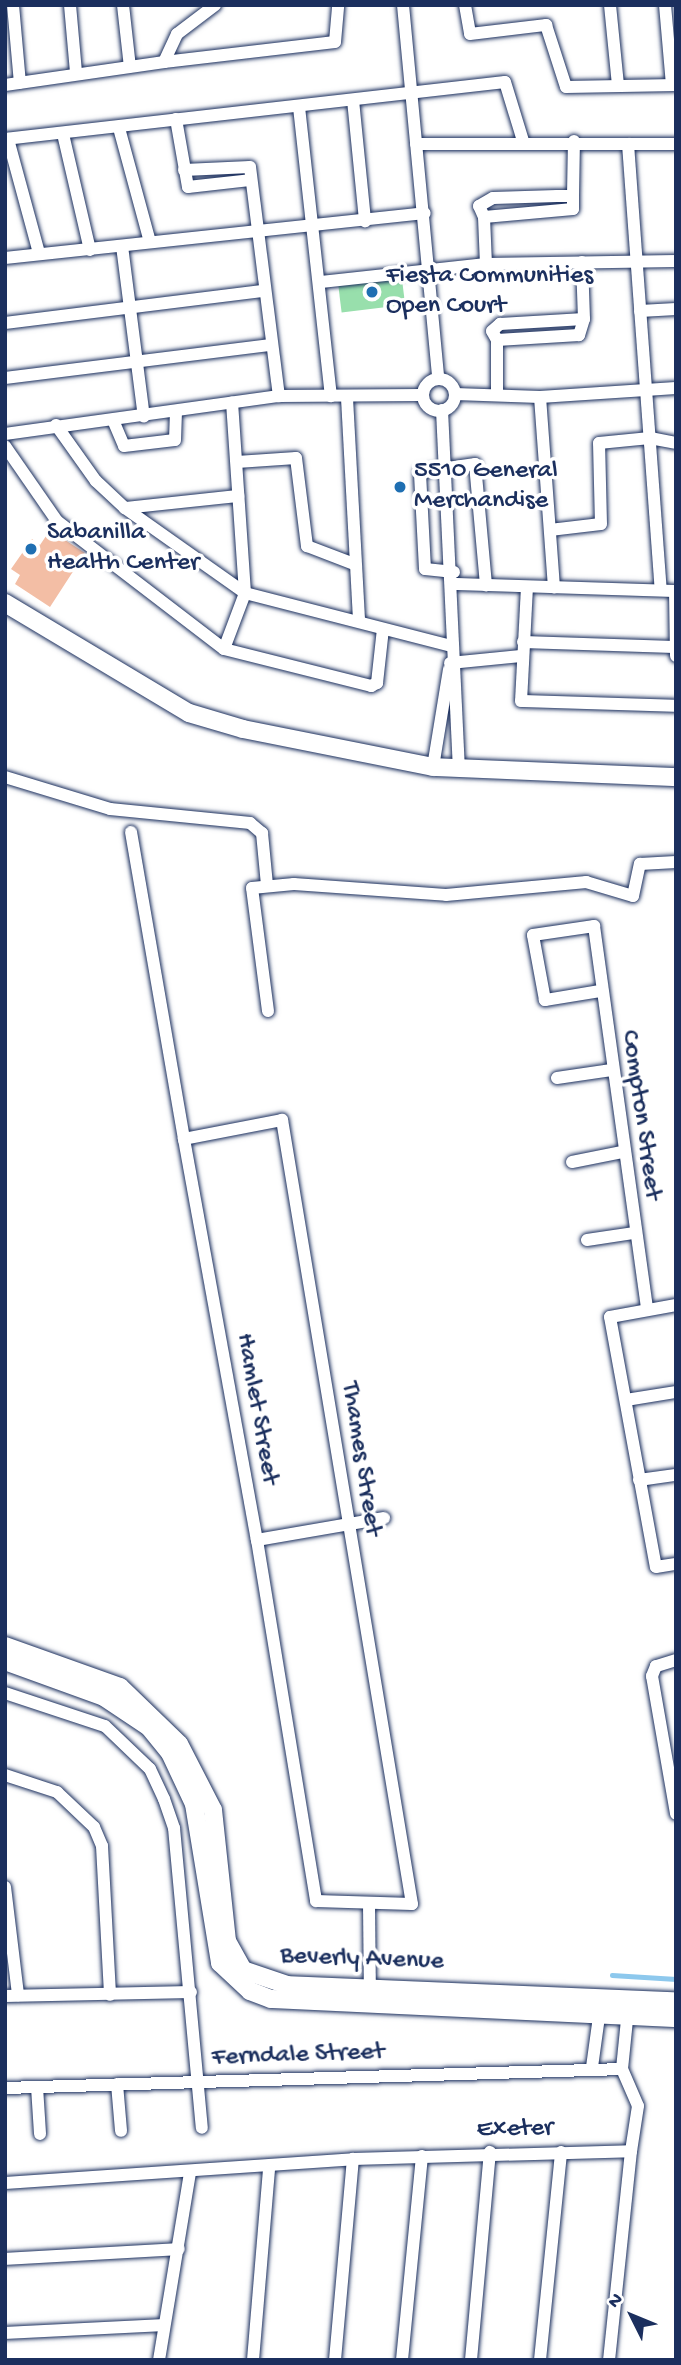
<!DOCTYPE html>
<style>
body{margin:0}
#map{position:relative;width:681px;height:2365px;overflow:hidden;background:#fff;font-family:"Gochi Hand",sans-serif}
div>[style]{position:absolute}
.green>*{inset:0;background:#98dfac;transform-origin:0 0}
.stream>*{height:4.5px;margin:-2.25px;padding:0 2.25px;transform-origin:2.25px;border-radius:2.25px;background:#8dc8ed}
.building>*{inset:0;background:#f3bea5}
.roads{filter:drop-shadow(0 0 2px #1b2f5e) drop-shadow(0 0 2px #1b2f5e)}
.street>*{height:12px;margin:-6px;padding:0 6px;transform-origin:6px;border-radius:6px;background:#fff}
.street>.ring{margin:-6px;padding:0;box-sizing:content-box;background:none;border:12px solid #fff;border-radius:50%}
.secondary>*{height:18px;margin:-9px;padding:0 9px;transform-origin:9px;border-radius:9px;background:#fff}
.dots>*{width:19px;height:19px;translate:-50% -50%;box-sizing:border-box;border:4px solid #fff;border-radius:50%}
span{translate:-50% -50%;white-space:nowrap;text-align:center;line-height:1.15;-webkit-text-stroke:7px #fff;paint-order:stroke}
.poi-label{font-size:26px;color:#1b2f5e}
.left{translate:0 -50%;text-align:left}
.street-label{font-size:26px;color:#1b2f5e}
.frame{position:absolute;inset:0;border:7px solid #1b2f5e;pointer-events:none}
.north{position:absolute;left:597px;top:2281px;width:70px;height:70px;-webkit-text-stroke:5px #fff;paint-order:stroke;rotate:313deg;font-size:19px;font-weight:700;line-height:28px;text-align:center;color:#1b2f5e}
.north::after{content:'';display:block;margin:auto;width:24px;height:32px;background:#1b2f5e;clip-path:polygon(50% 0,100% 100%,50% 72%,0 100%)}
</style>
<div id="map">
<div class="green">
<div style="left:401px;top:271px;width:34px;height:64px;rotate:83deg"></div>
</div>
<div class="stream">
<div style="left:612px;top:1975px;width:64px;rotate:3.6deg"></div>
</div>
<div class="building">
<div style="clip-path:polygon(50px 530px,85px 553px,50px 607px,15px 584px,20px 575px,11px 569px,32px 539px,40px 545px)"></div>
</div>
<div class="roads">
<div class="street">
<div style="left:13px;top:5px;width:78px;rotate:84.9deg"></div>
<div style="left:70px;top:5px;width:67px;rotate:84.9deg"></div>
<div style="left:123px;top:5px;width:62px;rotate:83.6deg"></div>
<div style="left:403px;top:5px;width:375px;rotate:84.6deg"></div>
<div style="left:465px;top:5px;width:29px;rotate:80deg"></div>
<div style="left:470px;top:34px;width:77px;rotate:-6.8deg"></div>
<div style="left:546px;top:25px;width:65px;rotate:72.1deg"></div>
<div style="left:566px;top:87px;width:110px;rotate:-1deg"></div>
<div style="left:610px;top:5px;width:80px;rotate:84.3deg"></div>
<div style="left:665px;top:5px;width:80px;rotate:85deg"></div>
<div style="left:164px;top:62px;width:172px;rotate:-6.7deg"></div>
<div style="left:335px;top:42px;width:37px;rotate:-85deg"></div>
<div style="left:5px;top:85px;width:161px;rotate:-8.2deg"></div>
<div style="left:164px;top:62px;width:31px;rotate:-65deg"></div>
<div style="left:177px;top:34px;width:48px;rotate:-37.3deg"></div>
<div style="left:353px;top:100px;width:122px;rotate:84.3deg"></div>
<div style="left:299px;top:107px;width:291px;rotate:83.7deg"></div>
<div style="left:176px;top:119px;width:69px;rotate:80deg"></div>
<div style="left:188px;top:187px;width:62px;rotate:-6.4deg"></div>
<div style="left:119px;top:128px;width:118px;rotate:74.8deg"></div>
<div style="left:63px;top:134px;width:119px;rotate:76.9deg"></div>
<div style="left:5px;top:139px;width:503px;rotate:-6.5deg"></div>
<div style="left:505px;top:82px;width:62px;rotate:73deg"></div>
<div style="left:8px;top:139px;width:118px;rotate:74.8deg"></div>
<div style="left:416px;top:144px;width:260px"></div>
<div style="left:628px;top:144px;width:446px;rotate:85.8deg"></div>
<div style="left:184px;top:170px;width:66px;rotate:-2.6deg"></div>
<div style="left:250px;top:167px;width:231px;rotate:82.8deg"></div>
<div style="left:557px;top:196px;width:16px"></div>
<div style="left:573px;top:196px;width:13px;rotate:90deg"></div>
<div style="left:573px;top:209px;width:89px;rotate:174.9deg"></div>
<div style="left:484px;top:217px;width:12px;rotate:-114deg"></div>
<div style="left:479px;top:206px;width:16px;rotate:-30deg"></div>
<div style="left:493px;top:198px;width:64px;rotate:-1.8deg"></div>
<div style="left:573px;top:196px;width:55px;rotate:-89deg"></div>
<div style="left:484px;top:217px;width:47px;rotate:87.6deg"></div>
<div style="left:122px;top:246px;width:172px;rotate:82.7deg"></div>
<div style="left:5px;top:258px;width:422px;rotate:-6.1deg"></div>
<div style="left:582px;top:262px;width:57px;rotate:88deg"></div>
<div style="left:321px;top:282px;width:166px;rotate:-6.2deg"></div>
<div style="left:486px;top:264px;width:190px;rotate:-0.9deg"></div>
<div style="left:640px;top:311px;width:36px;rotate:-3deg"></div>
<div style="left:584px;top:319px;width:17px;rotate:107deg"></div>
<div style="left:579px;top:335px;width:82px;rotate:176.5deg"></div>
<div style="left:497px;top:340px;width:10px;rotate:-119deg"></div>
<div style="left:492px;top:331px;width:11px;rotate:-41deg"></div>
<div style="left:500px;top:324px;width:84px;rotate:-3.4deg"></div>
<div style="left:5px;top:323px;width:259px;rotate:-7.1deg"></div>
<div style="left:5px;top:378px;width:266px;rotate:-7.1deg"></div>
<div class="ring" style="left:423px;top:379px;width:20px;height:20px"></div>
<div style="left:455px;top:394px;width:85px;rotate:2deg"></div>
<div style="left:540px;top:397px;width:136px;rotate:-3.8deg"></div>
<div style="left:497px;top:395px;width:55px;rotate:-90deg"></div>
<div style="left:540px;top:397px;width:191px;rotate:85.8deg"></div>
<div style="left:347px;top:398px;width:222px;rotate:86.9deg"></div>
<div style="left:442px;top:410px;width:360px;rotate:87.3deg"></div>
<div style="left:113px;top:420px;width:28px;rotate:67deg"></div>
<div style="left:124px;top:446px;width:51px;rotate:-6.7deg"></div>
<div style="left:175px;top:440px;width:29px;rotate:-88deg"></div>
<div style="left:56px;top:425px;width:69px;rotate:54.5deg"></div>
<div style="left:96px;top:481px;width:40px;rotate:43deg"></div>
<div style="left:125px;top:508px;width:147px;rotate:35.3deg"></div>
<div style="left:245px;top:593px;width:213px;rotate:14.4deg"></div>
<div style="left:5px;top:434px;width:277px;rotate:-7.9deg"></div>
<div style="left:279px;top:396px;width:143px;rotate:-0.4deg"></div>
<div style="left:5px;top:446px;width:91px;rotate:55.3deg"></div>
<div style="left:57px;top:521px;width:210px;rotate:37.5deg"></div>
<div style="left:224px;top:649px;width:152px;rotate:14.1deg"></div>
<div style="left:371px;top:686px;width:7px;rotate:-27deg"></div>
<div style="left:377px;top:683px;width:54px;rotate:-83.7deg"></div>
<div style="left:237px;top:462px;width:59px;rotate:-3.9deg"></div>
<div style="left:296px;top:458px;width:89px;rotate:82.9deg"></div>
<div style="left:307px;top:546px;width:50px;rotate:21deg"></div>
<div style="left:125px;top:508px;width:114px;rotate:-6.1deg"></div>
<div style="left:550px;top:530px;width:51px;rotate:-6.7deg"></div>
<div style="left:601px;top:524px;width:81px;rotate:-91.4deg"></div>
<div style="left:599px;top:443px;width:51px;rotate:-5.6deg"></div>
<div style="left:650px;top:438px;width:26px;rotate:11deg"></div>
<div style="left:454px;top:572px;width:29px;rotate:-174deg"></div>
<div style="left:425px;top:569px;width:97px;rotate:-93deg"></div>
<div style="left:420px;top:472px;width:56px;rotate:-8.3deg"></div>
<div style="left:475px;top:464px;width:122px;rotate:84.8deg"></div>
<div style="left:455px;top:584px;width:221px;rotate:1.8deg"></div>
<div style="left:527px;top:587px;width:114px;rotate:93deg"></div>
<div style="left:521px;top:701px;width:155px;rotate:1.8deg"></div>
<div style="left:675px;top:591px;width:65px;rotate:89.1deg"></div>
<div style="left:523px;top:642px;width:151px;rotate:1.9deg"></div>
<div style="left:224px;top:649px;width:60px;rotate:-69.4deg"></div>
<div style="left:245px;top:593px;width:191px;rotate:-93.9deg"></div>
<div style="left:450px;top:663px;width:71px;rotate:-5.6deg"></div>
<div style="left:433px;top:767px;width:99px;rotate:-80.7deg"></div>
<div style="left:5px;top:777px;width:110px;rotate:16.9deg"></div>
<div style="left:110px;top:809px;width:141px;rotate:5.7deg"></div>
<div style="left:250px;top:823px;width:16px;rotate:40deg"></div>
<div style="left:262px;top:833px;width:52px;rotate:84.5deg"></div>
<div style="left:131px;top:832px;width:312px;rotate:80.2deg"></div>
<div style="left:184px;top:1139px;width:408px;rotate:79.7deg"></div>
<div style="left:257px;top:1540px;width:366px;rotate:80.7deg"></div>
<div style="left:316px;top:1901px;width:96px;rotate:1.8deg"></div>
<div style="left:412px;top:1904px;width:795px;rotate:-99.41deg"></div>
<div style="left:282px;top:1120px;width:100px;rotate:169deg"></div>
<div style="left:600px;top:991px;width:56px;rotate:170.7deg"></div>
<div style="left:545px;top:1000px;width:66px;rotate:-100.5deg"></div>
<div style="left:533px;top:935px;width:62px;rotate:-8.4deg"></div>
<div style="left:594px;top:926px;width:387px;rotate:82.1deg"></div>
<div style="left:268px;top:1011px;width:124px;rotate:-97.4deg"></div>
<div style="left:252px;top:888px;width:42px;rotate:-5.4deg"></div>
<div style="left:294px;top:884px;width:152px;rotate:4.1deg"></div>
<div style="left:446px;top:895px;width:141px;rotate:-5.3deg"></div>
<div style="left:586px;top:882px;width:49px;rotate:16.6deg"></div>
<div style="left:633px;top:896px;width:33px;rotate:-78deg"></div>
<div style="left:640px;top:864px;width:36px;rotate:-3deg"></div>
<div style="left:557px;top:1078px;width:55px;rotate:-8.4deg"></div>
<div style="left:572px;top:1162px;width:51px;rotate:-11.3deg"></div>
<div style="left:587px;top:1240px;width:48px;rotate:-8.5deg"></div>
<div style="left:676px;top:1305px;width:67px;rotate:169.7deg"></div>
<div style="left:610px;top:1317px;width:254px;rotate:79.6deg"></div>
<div style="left:656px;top:1567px;width:20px;rotate:-9deg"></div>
<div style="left:626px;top:1400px;width:51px;rotate:-9.1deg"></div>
<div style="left:639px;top:1480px;width:37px;rotate:-8deg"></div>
<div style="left:257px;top:1540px;width:129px;rotate:-9.8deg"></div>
<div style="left:676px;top:1660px;width:21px;rotate:163deg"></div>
<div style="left:656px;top:1666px;width:11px;rotate:112deg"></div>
<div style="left:652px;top:1676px;width:140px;rotate:80.1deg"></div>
<div style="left:5px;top:1693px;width:105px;rotate:18.3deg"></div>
<div style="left:105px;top:1726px;width:62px;rotate:43.7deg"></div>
<div style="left:150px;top:1769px;width:33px;rotate:65deg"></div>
<div style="left:164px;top:1799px;width:31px;rotate:71deg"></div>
<div style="left:174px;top:1828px;width:301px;rotate:84.7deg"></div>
<div style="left:5px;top:1775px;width:55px;rotate:18.1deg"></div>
<div style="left:57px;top:1792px;width:51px;rotate:43.4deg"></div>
<div style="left:94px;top:1827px;width:21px;rotate:67deg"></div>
<div style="left:102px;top:1846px;width:149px;rotate:86.9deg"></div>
<div style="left:5px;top:1887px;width:109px;rotate:83.1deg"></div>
<div style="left:369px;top:1904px;width:90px;rotate:89.4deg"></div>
<div style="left:5px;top:1996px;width:186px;rotate:-1.2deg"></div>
<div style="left:592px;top:2067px;width:59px;rotate:-82.1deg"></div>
<div style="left:622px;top:2069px;width:40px;rotate:66.6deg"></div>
<div style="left:638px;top:2106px;width:46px;rotate:98.8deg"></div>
<div style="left:117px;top:2084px;width:47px;rotate:85.1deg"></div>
<div style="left:37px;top:2087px;width:47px;rotate:86.3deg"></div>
<div style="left:5px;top:2088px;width:617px;rotate:-1.76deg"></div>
<div style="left:622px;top:2069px;width:59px;rotate:-84.2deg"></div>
<div style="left:5px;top:2183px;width:349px;rotate:-3.9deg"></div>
<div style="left:353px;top:2159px;width:278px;rotate:-1.6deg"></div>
<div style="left:631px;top:2151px;width:210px;rotate:96deg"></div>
<div style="left:5px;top:2259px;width:174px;rotate:-3.3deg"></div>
<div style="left:5px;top:2333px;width:159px;rotate:-2.9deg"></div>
<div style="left:159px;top:2360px;width:190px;rotate:-80.6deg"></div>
<div style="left:253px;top:2360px;width:193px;rotate:-85.2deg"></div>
<div style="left:335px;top:2360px;width:202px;rotate:-84.9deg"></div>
<div style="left:402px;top:2360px;width:205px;rotate:-84.4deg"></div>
<div style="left:471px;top:2360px;width:209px;rotate:-84.8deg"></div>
<div style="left:540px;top:2360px;width:209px;rotate:-84.2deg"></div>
</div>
<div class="secondary">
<div style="left:5px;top:603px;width:214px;rotate:30.9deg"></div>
<div style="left:189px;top:713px;width:56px;rotate:16.5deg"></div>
<div style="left:243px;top:729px;width:194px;rotate:11.3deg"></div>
<div style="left:433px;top:767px;width:243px;rotate:2.4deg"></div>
<div style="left:5px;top:1646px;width:122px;rotate:19.6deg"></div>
<div style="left:120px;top:1687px;width:82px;rotate:44deg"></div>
<div style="left:179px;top:1744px;width:74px;rotate:62.7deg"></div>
<div style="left:213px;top:1810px;width:132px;rotate:83.9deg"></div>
<div style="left:227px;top:1941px;width:33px;rotate:61deg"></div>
<div style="left:243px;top:1970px;width:46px;rotate:18.8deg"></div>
<div style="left:287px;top:1985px;width:389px;rotate:2.4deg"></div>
<div style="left:5px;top:1661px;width:105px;rotate:20deg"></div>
<div style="left:104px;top:1697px;width:54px;rotate:33.7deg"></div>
<div style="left:149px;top:1727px;width:33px;rotate:51deg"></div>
<div style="left:170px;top:1753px;width:56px;rotate:64.8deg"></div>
<div style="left:194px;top:1804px;width:161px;rotate:80.7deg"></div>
<div style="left:220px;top:1963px;width:41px;rotate:43deg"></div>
<div style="left:250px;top:1991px;width:22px;rotate:21deg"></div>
<div style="left:271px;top:1999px;width:405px;rotate:2.7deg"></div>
</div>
</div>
<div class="dots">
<div style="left:372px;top:292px;background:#1f6fb2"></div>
<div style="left:400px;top:487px;background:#1f6fb2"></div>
<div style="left:31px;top:549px;background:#1f6fb2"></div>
</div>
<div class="poi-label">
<span class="left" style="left:386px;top:292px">Fiesta Communities<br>Open Court</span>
<span class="left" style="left:414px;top:487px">5510 General<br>Merchandise</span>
<span class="left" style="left:47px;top:549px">Sabanilla<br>Health Center</span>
</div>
<div class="street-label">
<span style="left:640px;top:1115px;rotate:82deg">Compton Street</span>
<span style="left:256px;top:1409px;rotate:80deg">Hamlet Street</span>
<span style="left:360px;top:1459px;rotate:81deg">Thames Street</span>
<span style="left:362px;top:1960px;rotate:2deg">Beverly Avenue</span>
<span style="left:298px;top:2056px;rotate:-2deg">Ferndale Street</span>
<span style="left:515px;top:2130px;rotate:-1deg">Exeter</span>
</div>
<div class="frame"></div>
<div class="north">N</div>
</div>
